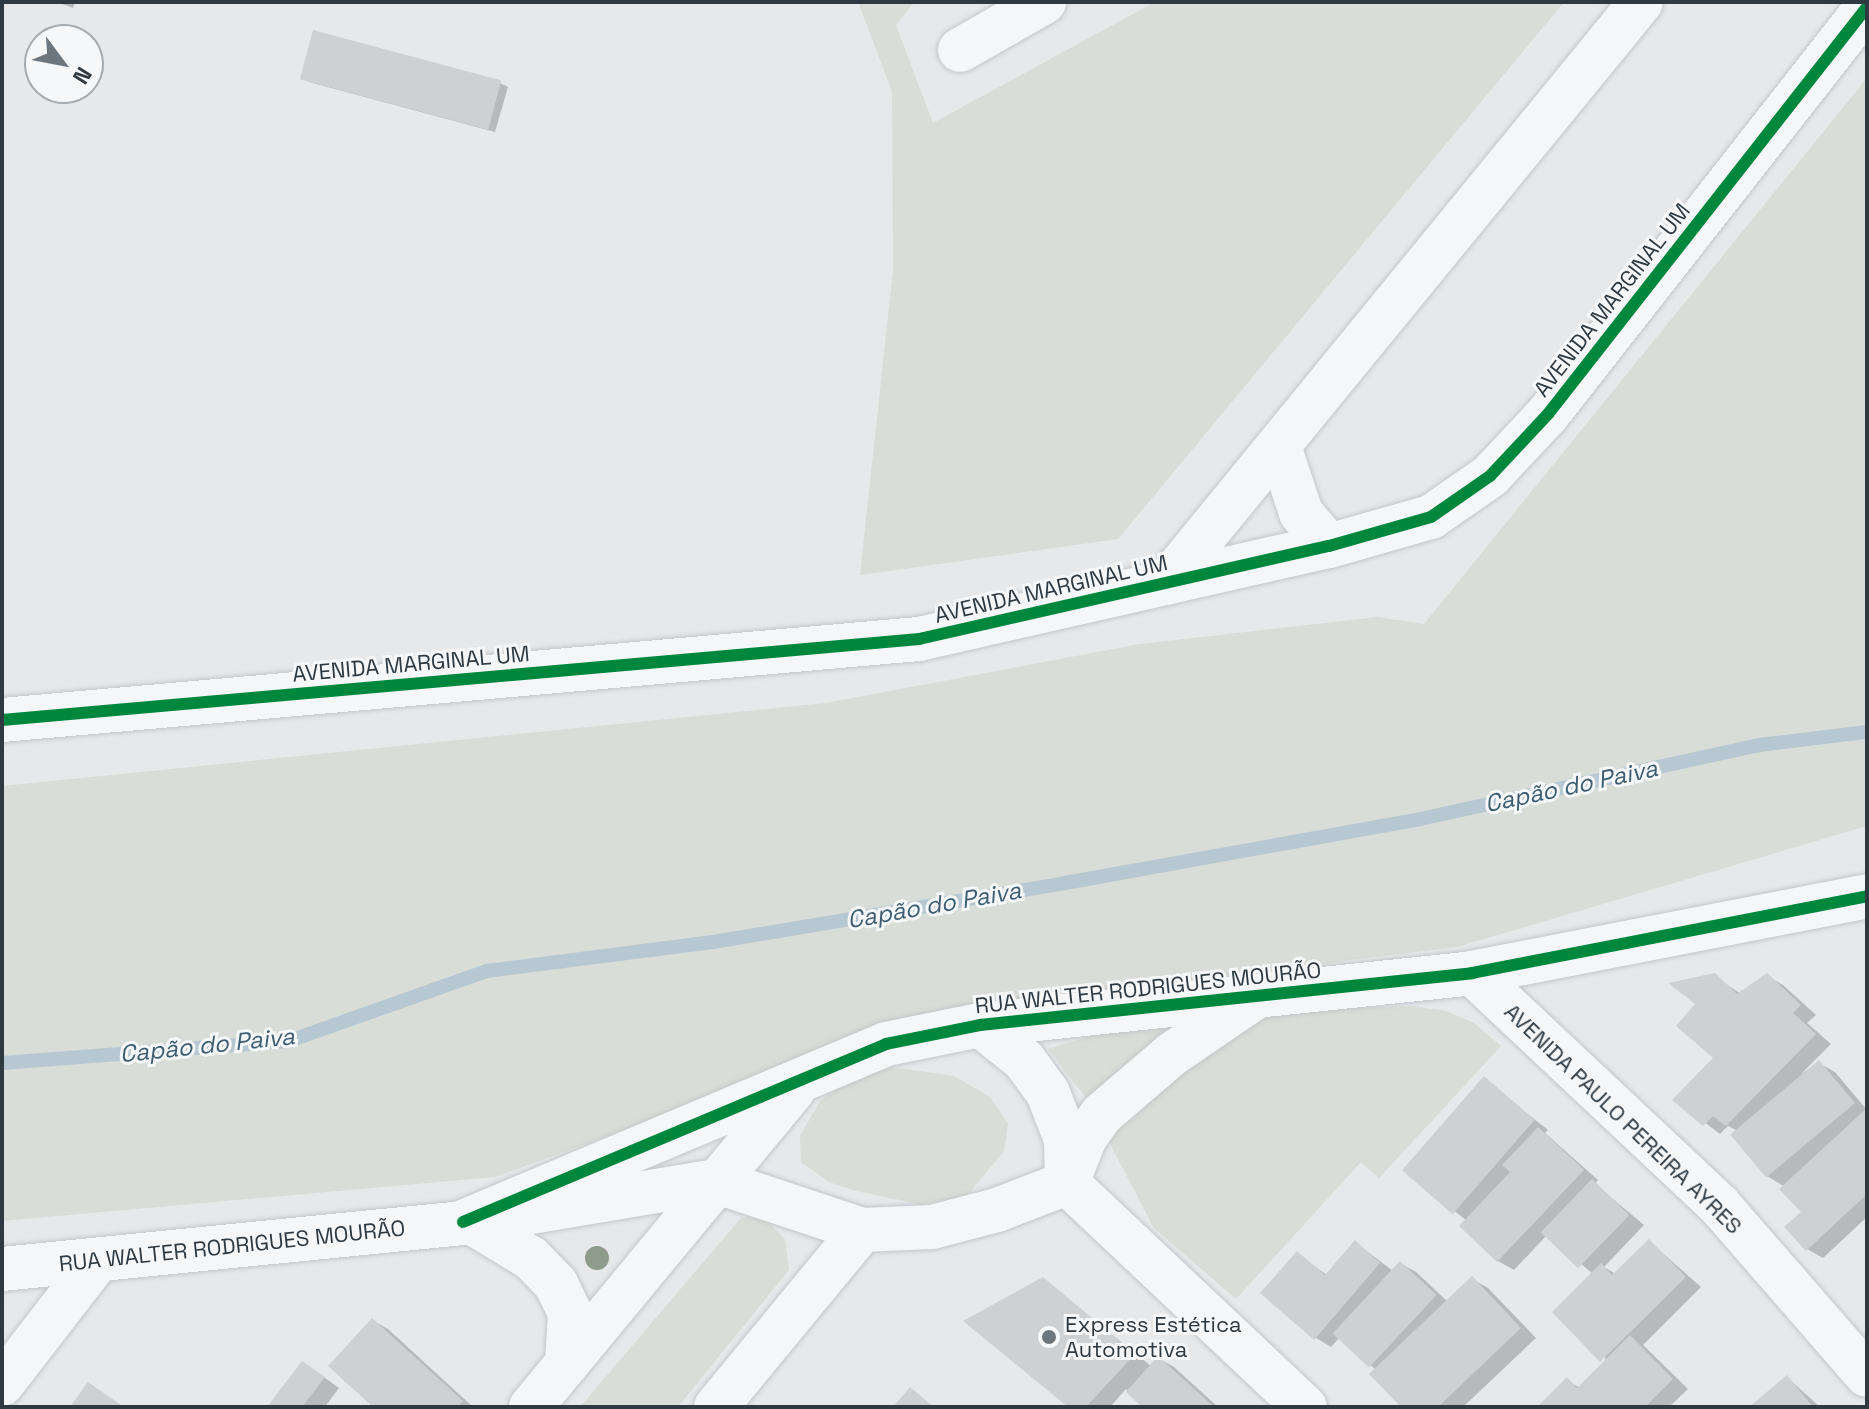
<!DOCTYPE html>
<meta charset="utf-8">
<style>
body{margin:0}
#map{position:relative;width:1869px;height:1409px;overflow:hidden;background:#e6e8ea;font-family:"Space Grotesk",sans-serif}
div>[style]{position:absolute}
.green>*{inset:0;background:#d8ddd7}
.shadow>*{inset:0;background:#0003}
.stream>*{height:14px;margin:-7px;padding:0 7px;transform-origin:7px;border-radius:7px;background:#b8c8d2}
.building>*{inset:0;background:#ced0d2;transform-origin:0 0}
.roads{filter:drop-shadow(0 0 2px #c4c6c8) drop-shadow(0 0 2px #c4c6c8)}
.minor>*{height:44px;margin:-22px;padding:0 22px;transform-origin:22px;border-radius:22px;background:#f5f6f7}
.cycleway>*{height:12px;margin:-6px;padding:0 6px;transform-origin:6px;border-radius:6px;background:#00873e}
.trees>*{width:24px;height:24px;margin:-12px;border-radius:50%;background:#8f9b8b}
.dots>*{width:22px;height:22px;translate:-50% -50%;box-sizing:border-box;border:4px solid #f5f7f8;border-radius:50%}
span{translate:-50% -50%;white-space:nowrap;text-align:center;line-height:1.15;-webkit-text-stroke:6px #f5f7f8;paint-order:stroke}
.street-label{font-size:22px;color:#2e3942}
.poi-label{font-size:22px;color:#2e3942}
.left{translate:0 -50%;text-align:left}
.water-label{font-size:24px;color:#3c5d72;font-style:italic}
.frame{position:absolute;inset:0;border:4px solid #2e3942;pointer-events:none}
.north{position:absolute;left:24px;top:24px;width:80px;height:80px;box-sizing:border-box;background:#f5f7f8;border:2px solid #a5abaf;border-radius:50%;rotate:122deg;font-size:22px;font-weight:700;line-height:32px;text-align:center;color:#2e3942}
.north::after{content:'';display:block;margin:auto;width:28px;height:36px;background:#6e767d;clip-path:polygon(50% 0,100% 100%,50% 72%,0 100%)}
</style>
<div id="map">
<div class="green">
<div style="clip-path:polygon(858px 2px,914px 2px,896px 25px,933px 123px,1155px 2px,1564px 2px,1118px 539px,860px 575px,893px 270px,892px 91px)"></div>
<div style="clip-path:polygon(1867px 78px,1867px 826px,1457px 947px,960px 1008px,495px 1177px,2px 1221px,2px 786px,826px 703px,1140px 644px,1377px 617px,1424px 624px)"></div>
<div style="clip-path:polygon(1412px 1006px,1446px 1011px,1474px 1023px,1501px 1046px,1379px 1178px,1361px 1162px,1236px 1299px,1154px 1228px,1086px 1098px,1048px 1049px,1111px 1030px,1273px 1011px)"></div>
<div style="clip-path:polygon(891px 1067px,954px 1076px,990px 1097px,1008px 1123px,1004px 1151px,965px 1198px,919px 1204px,856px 1191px,829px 1182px,801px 1162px,800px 1136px,820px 1101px,867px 1070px)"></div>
<div style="clip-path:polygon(741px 1218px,764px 1218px,785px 1239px,789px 1270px,678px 1407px,580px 1407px)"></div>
</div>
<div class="shadow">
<div style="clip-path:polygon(57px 2px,75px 2px,73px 8px)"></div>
<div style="clip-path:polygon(315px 32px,500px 83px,508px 87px,495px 132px,309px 82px,302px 78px)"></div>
<div style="clip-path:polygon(1714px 976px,1741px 994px,1767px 976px,1783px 985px,1816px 1015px,1807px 1023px,1831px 1044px,1801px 1074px,1819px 1063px,1835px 1072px,1867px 1110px,1867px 1217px,1823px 1258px,1807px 1249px,1803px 1212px,1785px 1187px,1767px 1176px,1738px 1131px,1728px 1126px,1720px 1134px,1675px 1100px,1715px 1057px,1697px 1004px)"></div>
<div style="clip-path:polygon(1484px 1079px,1548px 1130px,1545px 1133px,1598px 1180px,1595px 1184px,1644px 1225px,1604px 1267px,1616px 1274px,1649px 1241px,1701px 1287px,1643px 1345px,1688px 1389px,1669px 1407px,1541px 1407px,1567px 1380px,1580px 1388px,1606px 1363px,1593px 1274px,1547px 1235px,1514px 1270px,1498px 1261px,1467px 1221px,1405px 1171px)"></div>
<div style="clip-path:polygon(1355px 1242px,1393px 1271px,1400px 1263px,1416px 1272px,1448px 1302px,1472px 1279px,1488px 1288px,1536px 1338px,1463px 1407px,1404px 1407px,1376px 1370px,1339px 1338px,1331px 1347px,1316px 1338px,1297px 1254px,1327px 1275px)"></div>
<div style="clip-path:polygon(1043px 1279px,1151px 1366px,1158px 1358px,1174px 1367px,1218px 1407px,1145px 1407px,1126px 1389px,1110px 1407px,1072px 1407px)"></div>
<div style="clip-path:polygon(372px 1320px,388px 1329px,473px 1407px,376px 1407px)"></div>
<div style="clip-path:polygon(318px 1373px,339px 1388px,325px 1407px,270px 1407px)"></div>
<div style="clip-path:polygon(1788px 1378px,1820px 1407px,1752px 1407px)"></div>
</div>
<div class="stream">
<div style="left:2px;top:1063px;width:288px;rotate:-4.4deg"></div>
<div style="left:289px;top:1041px;width:210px;rotate:-19.5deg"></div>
<div style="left:487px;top:971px;width:228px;rotate:-7.3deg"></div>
<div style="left:713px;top:942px;width:357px;rotate:-9.5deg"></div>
<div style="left:1065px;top:883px;width:361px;rotate:-10.2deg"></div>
<div style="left:1420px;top:819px;width:347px;rotate:-12.3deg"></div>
<div style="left:1759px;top:745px;width:109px;rotate:-6.9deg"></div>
</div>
<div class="building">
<div style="left:313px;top:30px;width:195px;height:51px;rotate:15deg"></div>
<div style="clip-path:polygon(1715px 973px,1737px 994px,1767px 973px,1801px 1005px,1793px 1013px,1816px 1034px,1726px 1126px,1713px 1116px,1703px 1126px,1672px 1100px,1713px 1058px,1676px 1026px,1695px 1004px,1668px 983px)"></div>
<div style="left:1819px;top:1060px;width:56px;height:116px;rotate:50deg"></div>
<div style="left:1484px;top:1076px;width:67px;height:125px;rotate:41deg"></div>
<div style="clip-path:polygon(1867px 1108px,1867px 1194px,1806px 1251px,1784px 1227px,1801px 1212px,1779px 1189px)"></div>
<div style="clip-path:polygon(1538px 1127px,1584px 1170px,1497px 1262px,1459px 1226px,1510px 1172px,1502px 1165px)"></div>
<div style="left:1592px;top:1179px;width:52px;height:74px;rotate:44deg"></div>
<div style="clip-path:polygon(1649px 1239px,1686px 1277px,1600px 1362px,1552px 1312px,1601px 1263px,1612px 1275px)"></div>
<div style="clip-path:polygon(1355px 1240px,1380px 1263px,1314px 1340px,1260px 1293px,1297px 1251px,1325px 1275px)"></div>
<div style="left:1400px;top:1261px;width:50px;height:99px;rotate:43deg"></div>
<div style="clip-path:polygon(1472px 1276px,1521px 1328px,1438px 1407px,1401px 1407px,1369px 1374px)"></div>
<div style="clip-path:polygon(1043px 1277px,1135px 1354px,1086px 1407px,1068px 1407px,963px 1321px)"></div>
<div style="clip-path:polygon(372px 1318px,463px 1401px,458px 1407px,373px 1407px,328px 1366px)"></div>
<div style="clip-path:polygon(1630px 1335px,1673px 1379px,1645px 1407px,1537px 1407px,1567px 1377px,1577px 1388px)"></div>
<div style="clip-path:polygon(1158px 1356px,1214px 1407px,1142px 1407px,1126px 1392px)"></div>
<div style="clip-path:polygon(302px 1361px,325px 1377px,302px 1407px,267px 1407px)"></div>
<div style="clip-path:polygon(1787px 1375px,1813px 1407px,1749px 1407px)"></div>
<div style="clip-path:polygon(88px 1382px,124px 1407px,70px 1407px)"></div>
<div style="clip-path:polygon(910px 1387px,934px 1407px,893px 1407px)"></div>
</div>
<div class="roads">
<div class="minor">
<div style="left:960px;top:50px;width:97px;rotate:-29.7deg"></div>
<div style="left:1280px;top:449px;width:67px;rotate:71.8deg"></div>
<div style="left:1301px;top:513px;width:43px;rotate:49.7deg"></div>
<div style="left:1166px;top:583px;width:750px;rotate:-50.73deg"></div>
<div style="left:2px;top:720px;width:921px;rotate:-5.05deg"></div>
<div style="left:919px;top:639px;width:420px;rotate:-12.8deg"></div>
<div style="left:1329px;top:546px;width:106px;rotate:-15.9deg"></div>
<div style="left:1431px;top:517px;width:72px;rotate:-34.8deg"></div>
<div style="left:1490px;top:476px;width:85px;rotate:-46.9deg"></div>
<div style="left:1548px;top:414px;width:517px;rotate:-51.91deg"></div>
<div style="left:1472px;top:973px;width:339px;rotate:43.2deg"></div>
<div style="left:1719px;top:1205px;width:225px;rotate:49deg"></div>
<div style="left:980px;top:1025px;width:56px;rotate:38.5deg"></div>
<div style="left:1024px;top:1060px;width:41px;rotate:54deg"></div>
<div style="left:1048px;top:1093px;width:50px;rotate:69deg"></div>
<div style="left:1066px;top:1140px;width:43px;rotate:88.7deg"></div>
<div style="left:1067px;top:1183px;width:327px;rotate:43.3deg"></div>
<div style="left:1068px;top:1180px;width:48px;rotate:-67.8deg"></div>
<div style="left:1086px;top:1136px;width:27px;rotate:-54deg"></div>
<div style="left:1102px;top:1114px;width:92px;rotate:-40.6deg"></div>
<div style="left:1172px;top:1054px;width:99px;rotate:-34.3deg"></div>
<div style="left:463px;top:1222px;width:459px;rotate:-22.8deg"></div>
<div style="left:886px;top:1044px;width:96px;rotate:-11.4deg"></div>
<div style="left:980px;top:1025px;width:495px;rotate:-6deg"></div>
<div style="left:1472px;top:973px;width:402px;rotate:-11deg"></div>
<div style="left:471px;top:1222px;width:70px;rotate:31deg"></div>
<div style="left:531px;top:1258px;width:36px;rotate:46deg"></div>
<div style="left:556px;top:1284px;width:32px;rotate:64deg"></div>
<div style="left:570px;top:1313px;width:50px;rotate:93.4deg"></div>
<div style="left:2px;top:1269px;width:471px;rotate:-5.7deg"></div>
<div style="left:471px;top:1222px;width:247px;rotate:-9.5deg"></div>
<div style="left:715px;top:1181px;width:155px;rotate:18.4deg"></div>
<div style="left:862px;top:1230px;width:70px;rotate:-2.5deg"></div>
<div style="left:932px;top:1227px;width:67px;rotate:-14.7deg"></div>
<div style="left:997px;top:1210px;width:75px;rotate:-21.1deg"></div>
<div style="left:2px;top:1384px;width:157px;rotate:-52.3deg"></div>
<div style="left:531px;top:1407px;width:411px;rotate:-50.4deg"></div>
<div style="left:716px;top:1407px;width:229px;rotate:-50.5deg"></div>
</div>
</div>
<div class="cycleway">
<div style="left:2px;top:720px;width:921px;rotate:-5.05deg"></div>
<div style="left:919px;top:639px;width:420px;rotate:-12.8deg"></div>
<div style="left:1329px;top:546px;width:106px;rotate:-15.9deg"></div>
<div style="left:1431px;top:517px;width:72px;rotate:-34.8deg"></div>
<div style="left:1490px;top:476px;width:85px;rotate:-46.9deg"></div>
<div style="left:1548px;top:414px;width:517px;rotate:-51.91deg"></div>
<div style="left:463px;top:1222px;width:459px;rotate:-22.8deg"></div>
<div style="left:886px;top:1044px;width:96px;rotate:-11.4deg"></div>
<div style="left:980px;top:1025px;width:495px;rotate:-6deg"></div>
<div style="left:1472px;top:973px;width:402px;rotate:-11deg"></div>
</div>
<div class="trees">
<div style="left:597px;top:1258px"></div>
</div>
<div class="dots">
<div style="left:1049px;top:1337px;background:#6e767d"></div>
</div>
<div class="street-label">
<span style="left:1612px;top:300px;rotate:-52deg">AVENIDA MARGINAL UM</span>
<span style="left:1051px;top:589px;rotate:-13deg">AVENIDA MARGINAL UM</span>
<span style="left:411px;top:664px;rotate:-5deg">AVENIDA MARGINAL UM</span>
<span style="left:1148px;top:988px;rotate:-6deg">RUA WALTER RODRIGUES MOURÃO</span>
<span style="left:1623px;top:1119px;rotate:44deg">AVENIDA PAULO PEREIRA AYRES</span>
<span style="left:232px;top:1246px;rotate:-6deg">RUA WALTER RODRIGUES MOURÃO</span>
</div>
<div class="poi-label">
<span class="left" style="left:1065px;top:1337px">Express Estética<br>Automotiva</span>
</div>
<div class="water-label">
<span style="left:1571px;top:786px;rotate:-12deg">Capão do Paiva</span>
<span style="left:934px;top:905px;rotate:-10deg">Capão do Paiva</span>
<span style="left:207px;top:1045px;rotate:-6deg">Capão do Paiva</span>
</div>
<div class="frame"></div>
<div class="north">N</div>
</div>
